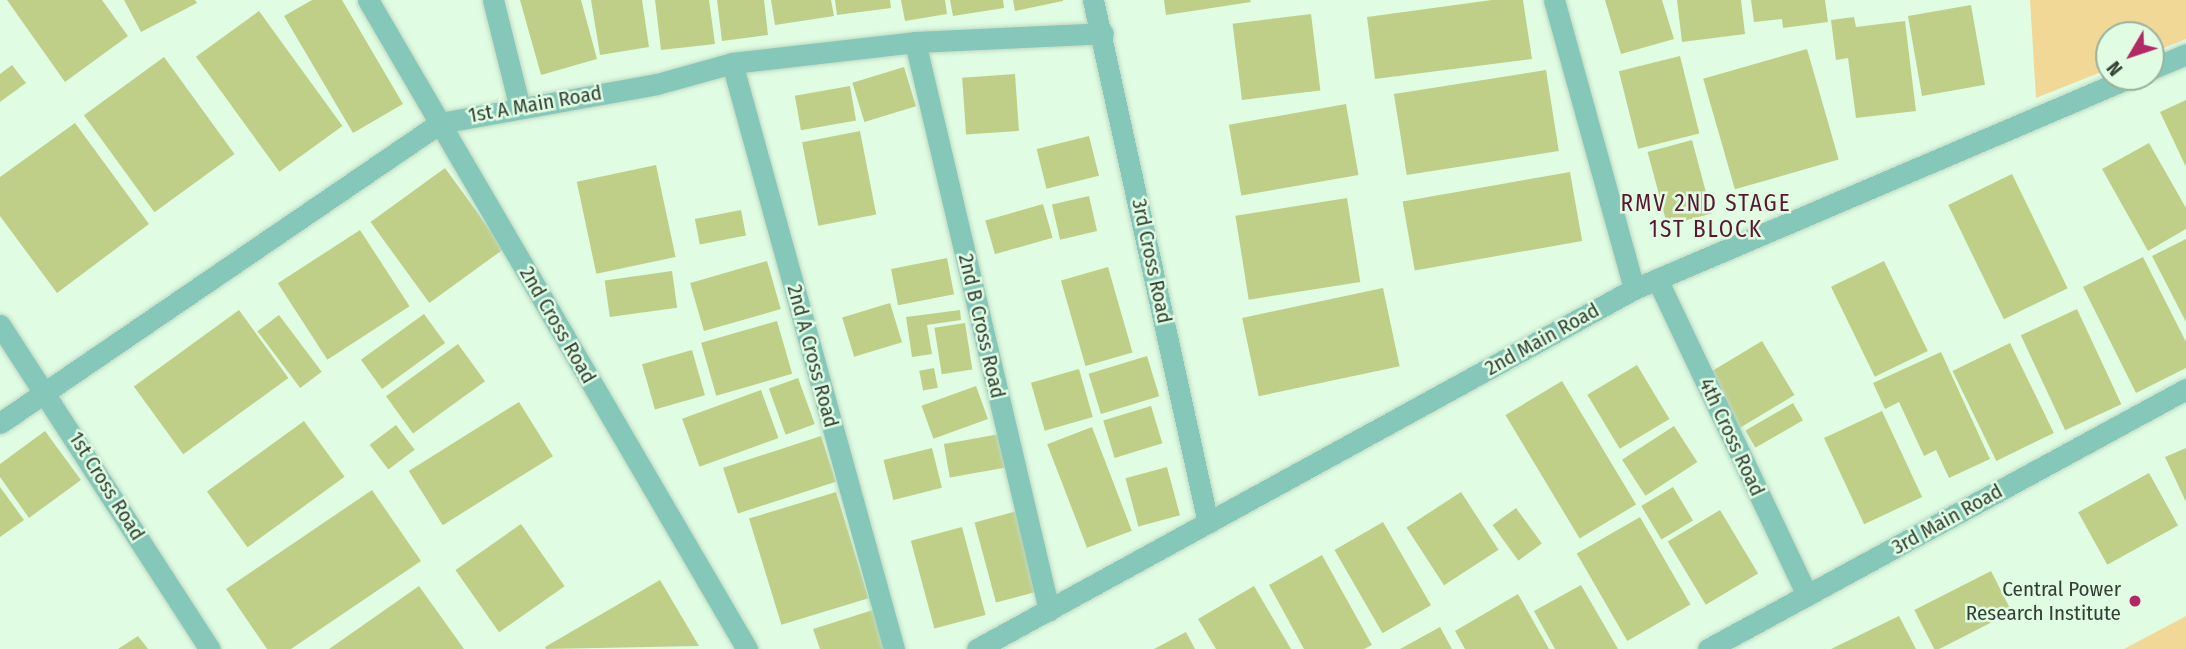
<!DOCTYPE html>
<style>
body{margin:0}
#map{position:relative;width:2186px;height:649px;overflow:hidden;background:#e0fde4;font-family:"Fira Sans Condensed",sans-serif}
div>[style]{position:absolute}
.green>*{inset:0;background:#f2d897}
.building>*{inset:0;background:#bfcf87;transform-origin:0 0}
.roads{filter:drop-shadow(0 0 2px #bed7c1) drop-shadow(0 0 2px #bed7c1)}
.minor>*{height:21px;margin:-10.5px;padding:0 10.5px;transform-origin:10.5px;border-radius:10.5px;background:#85c7b8}
.dots>*{width:19px;height:19px;translate:-50% -50%;box-sizing:border-box;border:4px solid #e0fde4;border-radius:50%}
span{translate:-50% -50%;white-space:nowrap;text-align:center;line-height:1.15;-webkit-text-stroke:5px #e0fde4;paint-order:stroke}
.street-label{font-size:21px;color:#344036}
.poi-label{font-size:21px;color:#344036}
.right{translate:-100% -50%;text-align:right}
.neighbourhood-label{font-size:23px;color:#591731;letter-spacing:2px}
.north{position:absolute;left:2095px;top:21px;width:70px;height:70px;box-sizing:border-box;background:#e0fde4;border:2px solid #9bb19e;border-radius:50%;rotate:231deg;font-size:19px;font-weight:700;line-height:28px;text-align:center;color:#344036}
.north::after{content:'';display:block;margin:auto;width:24px;height:32px;background:#b42964;clip-path:polygon(50% 0,100% 100%,50% 72%,0 100%)}
</style>
<div id="map">
<div class="green">
<div style="clip-path:polygon(2030px 0,2186px 0,2186px 39px,2151px 53px,2151px 35px,2109px 35px,2109px 69px,2036px 98px)"></div>
<div style="clip-path:polygon(2186px 616px,2186px 649px,2124px 649px)"></div>
</div>
<div class="building">
<div style="clip-path:polygon(7px 0,102px 0,128px 36px,65px 82px)"></div>
<div style="clip-path:polygon(124px 0,195px 0,197px 3px,141px 32px)"></div>
<div style="clip-path:polygon(312px 0,342px 0,403px 104px,353px 133px,284px 16px)"></div>
<div style="clip-path:polygon(520px 0,581px 0,597px 59px,541px 75px)"></div>
<div style="clip-path:polygon(591px 0,642px 0,649px 47px,600px 55px)"></div>
<div style="clip-path:polygon(655px 0,709px 0,715px 44px,661px 50px)"></div>
<div style="clip-path:polygon(717px 0,764px 0,768px 35px,722px 41px)"></div>
<div style="clip-path:polygon(771px 0,831px 0,834px 16px,775px 25px)"></div>
<div style="clip-path:polygon(835px 0,890px 0,891px 8px,837px 15px)"></div>
<div style="clip-path:polygon(901px 0,945px 0,947px 14px,905px 21px)"></div>
<div style="clip-path:polygon(950px 0,1003px 0,1004px 8px,953px 16px)"></div>
<div style="clip-path:polygon(1013px 0,1063px 0,1063px 1px,1015px 11px)"></div>
<div style="clip-path:polygon(1164px 0,1250px 0,1251px 2px,1166px 15px)"></div>
<div style="clip-path:polygon(1492px 0,1523px 0,1532px 59px,1375px 79px,1367px 17px)"></div>
<div style="clip-path:polygon(1605px 0,1662px 0,1674px 39px,1621px 54px)"></div>
<div style="clip-path:polygon(1677px 0,1741px 0,1745px 34px,1682px 42px)"></div>
<div style="clip-path:polygon(1751px 0,1825px 0,1828px 22px,1783px 28px,1782px 19px,1754px 22px)"></div>
<div style="left:1971px;top:5px;width:81px;height:64px;rotate:80deg"></div>
<div style="left:259px;top:11px;width:142px;height:78px;rotate:54deg"></div>
<div style="left:1311px;top:14px;width:77px;height:79px;rotate:83deg"></div>
<div style="clip-path:polygon(1854px 17px,1856px 27px,1905px 21px,1916px 111px,1856px 118px,1848px 58px,1836px 60px,1831px 20px)"></div>
<div style="left:1807px;top:49px;width:115px;height:108px;rotate:74deg"></div>
<div style="left:1680px;top:56px;width:80px;height:63px;rotate:76deg"></div>
<div style="left:164px;top:57px;width:120px;height:99px;rotate:54deg"></div>
<div style="clip-path:polygon(12px 65px,26px 83px,0 102px,0 74px)"></div>
<div style="left:904px;top:67px;width:41px;height:54px;rotate:73deg"></div>
<div style="left:1546px;top:70px;width:82px;height:154px;rotate:81deg"></div>
<div style="left:1015px;top:74px;width:57px;height:53px;rotate:86deg"></div>
<div style="left:850px;top:86px;width:35px;height:56px;rotate:80deg"></div>
<div style="clip-path:polygon(2186px 100px,2186px 167px,2160px 112px)"></div>
<div style="left:1346px;top:104px;width:72px;height:119px;rotate:80deg"></div>
<div style="clip-path:polygon(75px 123px,149px 224px,57px 293px,0 216px,0 177px)"></div>
<div style="left:860px;top:131px;width:85px;height:59px;rotate:79deg"></div>
<div style="left:1089px;top:136px;width:41px;height:54px;rotate:76deg"></div>
<div style="left:1692px;top:140px;width:76px;height:46px;rotate:75deg"></div>
<div style="clip-path:polygon(2149px 143px,2186px 208px,2186px 229px,2148px 251px,2102px 169px)"></div>
<div style="left:656px;top:165px;width:94px;height:81px;rotate:78deg"></div>
<div style="left:445px;top:168px;width:100px;height:92px;rotate:54deg"></div>
<div style="left:1570px;top:172px;width:70px;height:170px;rotate:80deg"></div>
<div style="left:2012px;top:174px;width:127px;height:71px;rotate:64deg"></div>
<div style="left:1089px;top:196px;width:36px;height:38px;rotate:77deg"></div>
<div style="left:1347px;top:198px;width:85px;height:113px;rotate:81deg"></div>
<div style="left:1043px;top:204px;width:35px;height:60px;rotate:74deg"></div>
<div style="left:741px;top:210px;width:26px;height:47px;rotate:79deg"></div>
<div style="left:360px;top:230px;width:91px;height:98px;rotate:57deg"></div>
<div style="clip-path:polygon(2186px 239px,2186px 322px,2152px 256px)"></div>
<div style="clip-path:polygon(2143px 257px,2186px 342px,2186px 368px,2136px 393px,2083px 287px)"></div>
<div style="left:947px;top:258px;width:37px;height:57px;rotate:79deg"></div>
<div style="left:767px;top:261px;width:50px;height:80px;rotate:74deg"></div>
<div style="left:1884px;top:261px;width:100px;height:59px;rotate:64deg"></div>
<div style="left:1108px;top:267px;width:89px;height:49px;rotate:74deg"></div>
<div style="left:672px;top:271px;width:37px;height:68px;rotate:82deg"></div>
<div style="left:1383px;top:288px;width:80px;height:144px;rotate:78deg"></div>
<div style="left:890px;top:303px;width:41px;height:50px;rotate:73deg"></div>
<div style="left:2077px;top:309px;width:105px;height:62px;rotate:65deg"></div>
<div style="left:239px;top:310px;width:84px;height:130px;rotate:54deg"></div>
<div style="clip-path:polygon(960px 310px,961px 320px,927px 325px,932px 354px,912px 357px,906px 317px)"></div>
<div style="left:424px;top:314px;width:36px;height:78px;rotate:54deg"></div>
<div style="left:279px;top:315px;width:71px;height:27px;rotate:53deg"></div>
<div style="left:777px;top:321px;width:55px;height:79px;rotate:74deg"></div>
<div style="left:965px;top:323px;width:47px;height:31px;rotate:81deg"></div>
<div style="left:1762px;top:341px;width:63px;height:64px;rotate:59deg"></div>
<div style="left:2010px;top:343px;width:100px;height:64px;rotate:64deg"></div>
<div style="left:458px;top:344px;width:46px;height:89px;rotate:54deg"></div>
<div style="left:692px;top:350px;width:47px;height:52px;rotate:74deg"></div>
<div style="clip-path:polygon(1941px 352px,1990px 459px,1949px 478px,1936px 450px,1924px 456px,1899px 402px,1885px 409px,1873px 383px)"></div>
<div style="left:1147px;top:356px;width:42px;height:61px;rotate:73deg"></div>
<div style="left:1637px;top:365px;width:63px;height:58px;rotate:59deg"></div>
<div style="left:934px;top:368px;width:20px;height:15px;rotate:79deg"></div>
<div style="left:1079px;top:369px;width:50px;height:50px;rotate:74deg"></div>
<div style="left:798px;top:378px;width:49px;height:31px;rotate:70deg"></div>
<div style="left:1562px;top:381px;width:144px;height:66px;rotate:59deg"></div>
<div style="left:976px;top:386px;width:35px;height:58px;rotate:70deg"></div>
<div style="left:761px;top:390px;width:51px;height:84px;rotate:70deg"></div>
<div style="left:519px;top:402px;width:64px;height:130px;rotate:58deg"></div>
<div style="left:1793px;top:403px;width:20px;height:55px;rotate:60deg"></div>
<div style="left:1151px;top:406px;width:39px;height:50px;rotate:73deg"></div>
<div style="left:1882px;top:411px;width:95px;height:64px;rotate:65deg"></div>
<div style="left:304px;top:421px;width:69px;height:120px;rotate:54deg"></div>
<div style="left:396px;top:425px;width:31px;height:33px;rotate:53deg"></div>
<div style="left:1674px;top:426px;width:43px;height:62px;rotate:57deg"></div>
<div style="left:1092px;top:427px;width:111px;height:48px;rotate:69deg"></div>
<div style="clip-path:polygon(45px 431px,81px 480px,29px 518px,0 477px,0 464px)"></div>
<div style="left:1000px;top:434px;width:34px;height:57px;rotate:80deg"></div>
<div style="left:821px;top:436px;width:48px;height:103px;rotate:72deg"></div>
<div style="left:932px;top:448px;width:41px;height:50px;rotate:76deg"></div>
<div style="clip-path:polygon(2186px 448px,2186px 502px,2165px 457px)"></div>
<div style="left:1167px;top:467px;width:50px;height:43px;rotate:75deg"></div>
<div style="left:2149px;top:473px;width:60px;height:81px;rotate:61deg"></div>
<div style="clip-path:polygon(0 487px,24px 520px,0 537px)"></div>
<div style="left:1673px;top:487px;width:39px;height:37px;rotate:59deg"></div>
<div style="clip-path:polygon(372px 490px,421px 561px,291px 649px,267px 649px,226px 589px)"></div>
<div style="left:836px;top:492px;width:111px;height:91px;rotate:73deg"></div>
<div style="left:1461px;top:492px;width:69px;height:65px;rotate:57deg"></div>
<div style="left:1516px;top:508px;width:44px;height:29px;rotate:54deg"></div>
<div style="left:1720px;top:510px;width:74px;height:61px;rotate:59deg"></div>
<div style="left:1017px;top:511px;width:83px;height:44px;rotate:75deg"></div>
<div style="left:1640px;top:517px;width:101px;height:73px;rotate:60deg"></div>
<div style="left:1383px;top:522px;width:96px;height:56px;rotate:60deg"></div>
<div style="left:521px;top:524px;width:76px;height:80px;rotate:55deg"></div>
<div style="left:962px;top:527px;width:91px;height:53px;rotate:75deg"></div>
<div style="clip-path:polygon(1322px 555px,1372px 645px,1364px 649px,1304px 649px,1269px 585px)"></div>
<div style="left:1991px;top:571px;width:46px;height:86px;rotate:63deg"></div>
<div style="clip-path:polygon(660px 580px,699px 646px,546px 649px,545px 647px)"></div>
<div style="clip-path:polygon(1581px 585px,1618px 649px,1555px 649px,1534px 611px)"></div>
<div style="clip-path:polygon(419px 586px,464px 649px,329px 649px)"></div>
<div style="clip-path:polygon(1254px 586px,1291px 649px,1216px 649px,1198px 619px)"></div>
<div style="clip-path:polygon(1518px 594px,1549px 649px,1465px 649px,1455px 631px)"></div>
<div style="clip-path:polygon(873px 610px,886px 649px,820px 649px,813px 629px)"></div>
<div style="clip-path:polygon(1899px 616px,1916px 649px,1831px 649px)"></div>
<div style="clip-path:polygon(1440px 627px,1452px 649px,1400px 649px)"></div>
<div style="clip-path:polygon(1186px 632px,1195px 649px,1154px 649px)"></div>
<div style="clip-path:polygon(138px 636px,148px 649px,118px 649px)"></div>
</div>
<div class="roads">
<div class="minor">
<div style="left:368px;top:0;width:752px;rotate:59.72deg"></div>
<div style="left:493px;top:0;width:107px;rotate:76deg"></div>
<div style="left:1093px;top:0;width:535px;rotate:77.6deg"></div>
<div style="left:1554px;top:0;width:300px;rotate:74.5deg"></div>
<div style="left:915px;top:42px;width:584px;rotate:76.73deg"></div>
<div style="left:732px;top:63px;width:608px;rotate:74.55deg"></div>
<div style="left:2151px;top:69px;width:38px;rotate:-23deg"></div>
<div style="left:1657px;top:279px;width:350px;rotate:64.6deg"></div>
<div style="left:0;top:325px;width:386px;rotate:57.1deg"></div>
<div style="left:0;top:423px;width:533px;rotate:-34.29deg"></div>
<div style="left:440px;top:123px;width:220px;rotate:-10.2deg"></div>
<div style="left:657px;top:84px;width:78px;rotate:-15.6deg"></div>
<div style="left:732px;top:63px;width:184px;rotate:-6.5deg"></div>
<div style="left:915px;top:42px;width:188px;rotate:-2.7deg"></div>
<div style="left:977px;top:649px;width:749px;rotate:-28.72deg"></div>
<div style="left:1634px;top:289px;width:540px;rotate:-23.1deg"></div>
<div style="left:1708px;top:649px;width:544px;rotate:-28.54deg"></div>
</div>
</div>
<div class="dots">
<div style="left:2135px;top:601px;background:#b42964"></div>
</div>
<div class="street-label">
<span style="left:535px;top:104px;rotate:-10deg">1st A Main Road</span>
<span style="left:1152px;top:261px;rotate:78deg">3rd Cross Road</span>
<span style="left:558px;top:325px;rotate:60deg">2nd Cross Road</span>
<span style="left:982px;top:326px;rotate:77deg">2nd B Cross Road</span>
<span style="left:1542px;top:339px;rotate:-29deg">2nd Main Road</span>
<span style="left:813px;top:356px;rotate:75deg">2nd A Cross Road</span>
<span style="left:1732px;top:437px;rotate:65deg">4th Cross Road</span>
<span style="left:107px;top:486px;rotate:58deg">1st Cross Road</span>
<span style="left:1947px;top:519px;rotate:-29deg">3rd Main Road</span>
</div>
<div class="poi-label">
<span class="right" style="left:2121px;top:601px">Central Power<br>Research Institute</span>
</div>
<div class="neighbourhood-label">
<span style="left:1706px;top:216px">RMV 2ND STAGE<br>1ST BLOCK</span>
</div>
<div class="north">N</div>
</div>
